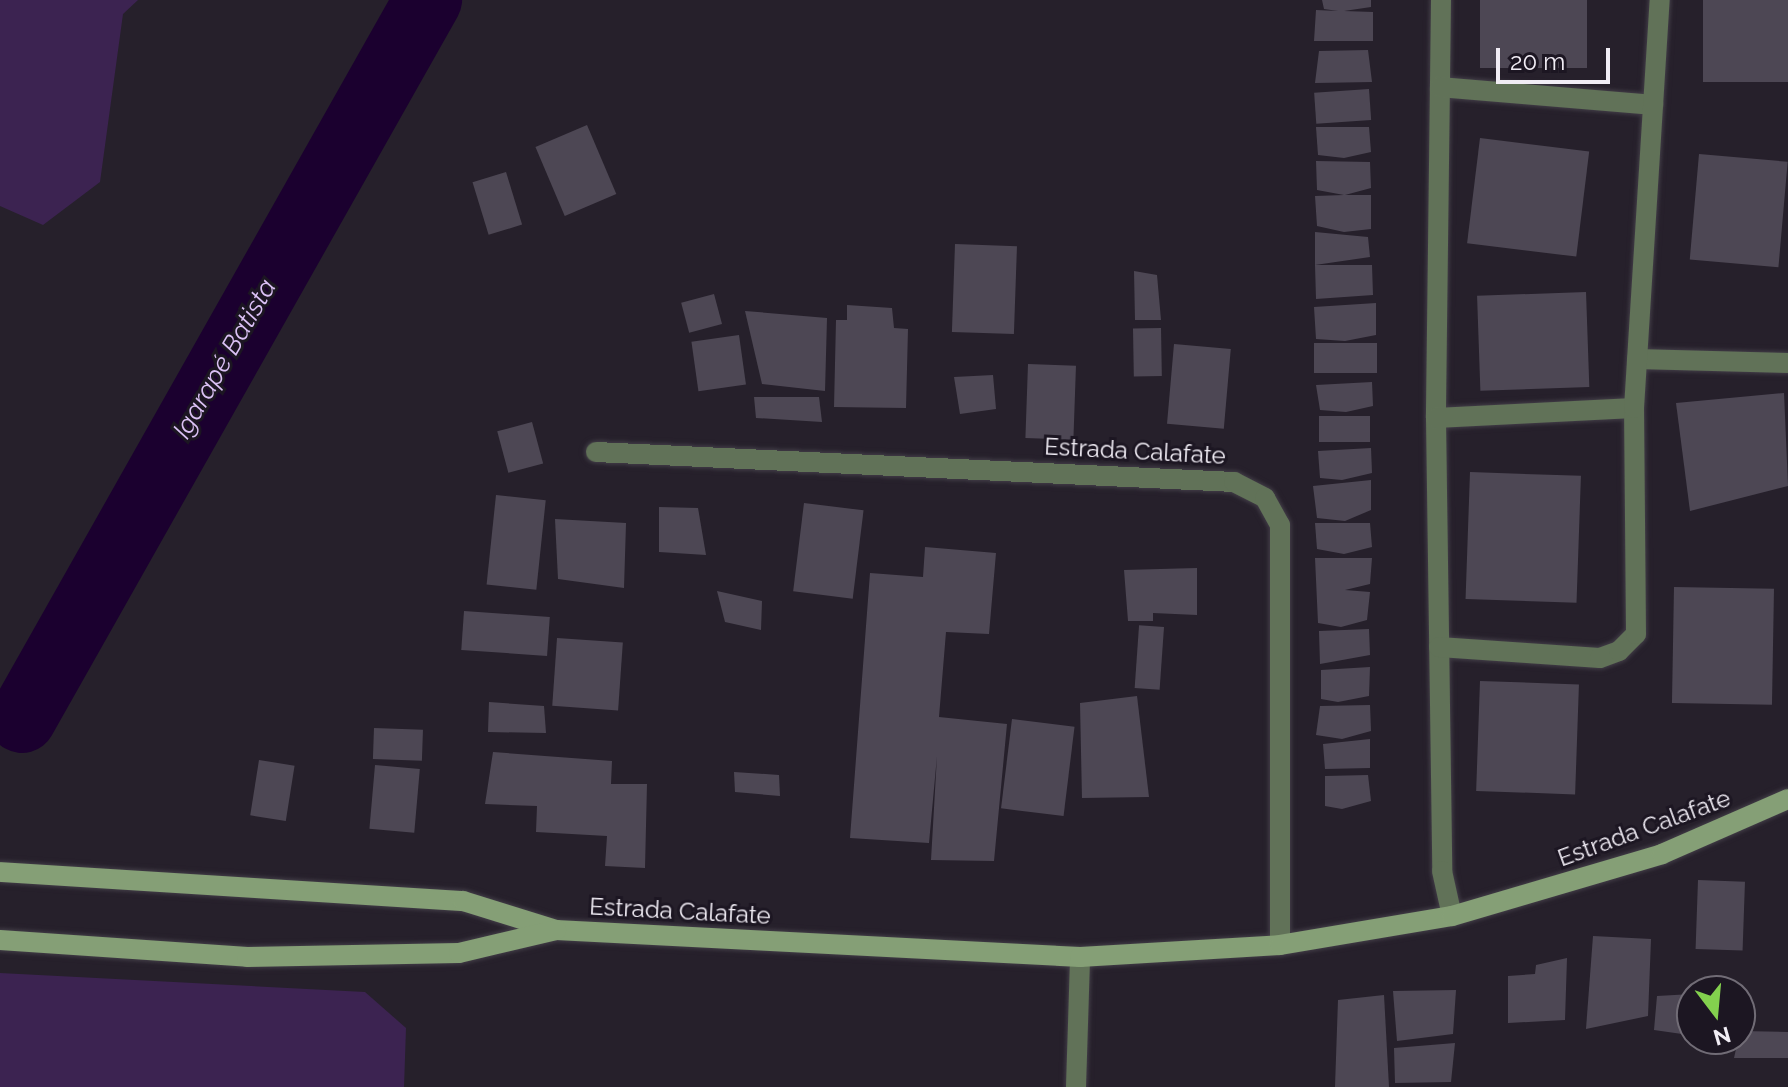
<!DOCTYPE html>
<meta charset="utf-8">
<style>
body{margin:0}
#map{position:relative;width:1788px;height:1087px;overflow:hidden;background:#26202b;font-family:Raleway,sans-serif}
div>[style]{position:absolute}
.green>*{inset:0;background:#3c2351}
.river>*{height:68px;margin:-34px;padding:0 34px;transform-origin:34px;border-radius:34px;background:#1b002f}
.building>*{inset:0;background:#4d4754;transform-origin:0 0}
.roads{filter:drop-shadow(0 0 2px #423d47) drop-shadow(0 0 2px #423d47)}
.lane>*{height:20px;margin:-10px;padding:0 10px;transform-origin:10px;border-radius:10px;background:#617258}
.street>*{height:20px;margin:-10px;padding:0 10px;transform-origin:10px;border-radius:10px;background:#617258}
.secondary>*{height:20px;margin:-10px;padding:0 10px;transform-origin:10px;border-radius:10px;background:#859f76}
span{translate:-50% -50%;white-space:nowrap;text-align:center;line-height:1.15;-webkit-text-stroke:6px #1c1622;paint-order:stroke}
.street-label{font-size:24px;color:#f1edf5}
.water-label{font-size:26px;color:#dac0f4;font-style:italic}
.north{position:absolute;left:1676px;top:975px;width:80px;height:80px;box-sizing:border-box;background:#1c1622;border:2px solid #716c76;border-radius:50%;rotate:164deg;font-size:22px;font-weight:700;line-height:32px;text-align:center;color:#f1edf5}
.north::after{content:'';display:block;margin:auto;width:28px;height:36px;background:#83d04e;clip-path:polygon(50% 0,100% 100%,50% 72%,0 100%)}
.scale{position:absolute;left:1496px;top:48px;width:114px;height:36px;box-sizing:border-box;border:4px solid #f1edf5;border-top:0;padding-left:10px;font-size:24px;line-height:28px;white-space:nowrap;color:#f1edf5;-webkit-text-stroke:6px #1c1622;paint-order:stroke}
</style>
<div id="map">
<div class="green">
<div style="clip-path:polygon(0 0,138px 0,123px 14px,100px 182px,43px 225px,0 206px)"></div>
<div style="clip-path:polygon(0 973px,365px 992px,406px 1028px,404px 1087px,0 1087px)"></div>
</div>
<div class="river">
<div style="left:22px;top:719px;width:826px;rotate:-60.55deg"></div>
</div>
<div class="building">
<div style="clip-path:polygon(1322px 0,1371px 0,1371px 7px,1344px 11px,1373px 12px,1373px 41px,1314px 41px,1316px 10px,1338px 11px,1324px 9px)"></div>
<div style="left:1480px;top:0;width:107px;height:68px"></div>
<div style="left:1703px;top:0;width:85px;height:82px"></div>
<div style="clip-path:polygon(1368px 50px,1372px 82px,1315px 83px,1319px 51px)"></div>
<div style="left:1369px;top:89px;width:31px;height:55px;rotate:86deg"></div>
<div style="left:587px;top:125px;width:75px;height:56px;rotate:67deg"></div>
<div style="clip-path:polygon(1316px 127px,1369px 127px,1371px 152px,1344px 158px,1318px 155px)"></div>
<div style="left:1480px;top:138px;width:110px;height:106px;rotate:7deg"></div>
<div style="left:1699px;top:154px;width:89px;height:106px;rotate:5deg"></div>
<div style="clip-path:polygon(1316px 161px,1370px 162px,1371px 188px,1345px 195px,1371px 195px,1371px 229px,1344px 232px,1317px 226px,1315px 196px,1344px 195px,1317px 190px)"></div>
<div style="left:506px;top:172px;width:55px;height:35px;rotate:73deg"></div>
<div style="clip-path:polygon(1315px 232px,1368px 237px,1370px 257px,1315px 265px,1372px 265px,1373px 295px,1316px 299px,1315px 265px)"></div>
<div style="left:955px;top:244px;width:62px;height:88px;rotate:2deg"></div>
<div style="clip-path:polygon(1134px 271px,1157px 275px,1161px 320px,1135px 320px)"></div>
<div style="left:1586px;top:292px;width:95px;height:109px;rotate:88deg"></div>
<div style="left:714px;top:294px;width:31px;height:34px;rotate:75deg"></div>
<div style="clip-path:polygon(1376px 303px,1376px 335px,1345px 341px,1316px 339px,1314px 307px)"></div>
<div style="clip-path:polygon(847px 305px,892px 308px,894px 328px,908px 329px,906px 408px,834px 407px,836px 320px,847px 320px)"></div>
<div style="clip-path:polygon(745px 311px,827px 318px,825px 391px,762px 384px)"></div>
<div style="left:1161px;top:328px;width:48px;height:28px;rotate:89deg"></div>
<div style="left:739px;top:335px;width:50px;height:48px;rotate:82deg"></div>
<div style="left:1377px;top:343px;width:30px;height:63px;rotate:90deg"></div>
<div style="left:1174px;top:344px;width:57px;height:80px;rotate:5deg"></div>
<div style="left:1028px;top:364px;width:48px;height:74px;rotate:2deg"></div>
<div style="clip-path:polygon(993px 375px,996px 409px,960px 414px,954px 377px)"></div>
<div style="clip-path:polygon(1372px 382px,1373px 406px,1346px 412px,1320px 410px,1316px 385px)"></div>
<div style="clip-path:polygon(1784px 393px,1788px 486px,1690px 511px,1676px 403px)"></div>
<div style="clip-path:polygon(754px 397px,819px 397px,822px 422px,756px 418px)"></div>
<div style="left:1319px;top:416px;width:51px;height:26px"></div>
<div style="left:532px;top:422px;width:43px;height:36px;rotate:75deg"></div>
<div style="clip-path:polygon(1371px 448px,1372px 473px,1342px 480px,1320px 478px,1318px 451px)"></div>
<div style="left:1470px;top:472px;width:111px;height:127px;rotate:2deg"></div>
<div style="clip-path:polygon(1371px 480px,1371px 510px,1345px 521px,1317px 518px,1313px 486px)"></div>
<div style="left:496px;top:495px;width:50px;height:90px;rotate:6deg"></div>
<div style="left:804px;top:503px;width:60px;height:89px;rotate:7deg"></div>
<div style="clip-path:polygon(659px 507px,698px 508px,706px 555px,659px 552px)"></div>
<div style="clip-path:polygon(555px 519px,626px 523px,624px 588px,558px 579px)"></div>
<div style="clip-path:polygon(1315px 523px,1370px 523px,1372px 547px,1344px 554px,1317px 549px)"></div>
<div style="clip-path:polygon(925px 547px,996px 553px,989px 634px,946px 632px,939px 717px,1007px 724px,994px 861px,931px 860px,937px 756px,929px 843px,850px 838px,870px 573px,923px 577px)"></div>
<div style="clip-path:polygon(1315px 558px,1372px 558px,1370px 584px,1345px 590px,1370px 592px,1367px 620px,1341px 627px,1318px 623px)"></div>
<div style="clip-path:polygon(1197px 568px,1197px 615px,1153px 613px,1153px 621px,1128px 621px,1124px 570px)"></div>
<div style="left:1674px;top:587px;width:100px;height:116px;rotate:1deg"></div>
<div style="clip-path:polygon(717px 591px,762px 601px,761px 630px,725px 622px)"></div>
<div style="left:464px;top:611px;width:86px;height:39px;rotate:4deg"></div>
<div style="left:1164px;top:627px;width:63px;height:25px;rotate:94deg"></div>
<div style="clip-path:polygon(1369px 629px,1370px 655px,1320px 664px,1319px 631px)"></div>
<div style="left:557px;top:638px;width:66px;height:68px;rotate:4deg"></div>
<div style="clip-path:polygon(1370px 667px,1369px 696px,1338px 702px,1321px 699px,1321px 670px)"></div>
<div style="left:1480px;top:681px;width:99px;height:110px;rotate:2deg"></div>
<div style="clip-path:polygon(1137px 696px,1149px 797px,1082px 798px,1080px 703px)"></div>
<div style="clip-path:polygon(489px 702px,544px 706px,546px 733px,488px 732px)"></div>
<div style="clip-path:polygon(1370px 705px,1371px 731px,1342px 739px,1316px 735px,1320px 706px)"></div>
<div style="left:1012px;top:719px;width:63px;height:90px;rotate:7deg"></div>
<div style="left:374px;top:728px;width:49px;height:31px;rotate:2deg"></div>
<div style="clip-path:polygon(1370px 739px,1370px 768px,1325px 769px,1323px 744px)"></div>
<div style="clip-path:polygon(493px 752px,612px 761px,611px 784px,647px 784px,645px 868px,605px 866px,607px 836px,536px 832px,537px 806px,485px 804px)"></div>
<div style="left:259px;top:760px;width:36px;height:56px;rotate:9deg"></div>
<div style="left:375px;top:765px;width:45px;height:64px;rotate:5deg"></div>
<div style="clip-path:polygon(734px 772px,779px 775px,780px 796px,735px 792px)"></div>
<div style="clip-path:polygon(1368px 775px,1371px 801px,1342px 809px,1325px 806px,1325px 776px)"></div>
<div style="left:1698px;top:880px;width:47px;height:69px;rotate:2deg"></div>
<div style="clip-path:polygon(1593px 936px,1651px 939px,1648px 1016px,1586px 1029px)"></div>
<div style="clip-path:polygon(1567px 958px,1565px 1020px,1508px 1023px,1508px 976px,1535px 974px,1536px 965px)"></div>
<div style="clip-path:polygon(1456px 990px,1453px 1034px,1397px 1041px,1393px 991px)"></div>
<div style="clip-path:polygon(1692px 994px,1689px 1035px,1654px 1030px,1657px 996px)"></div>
<div style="clip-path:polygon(1384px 995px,1389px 1087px,1335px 1087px,1338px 1000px)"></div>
<div style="clip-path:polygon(1740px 1031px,1788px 1032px,1788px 1058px,1734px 1058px)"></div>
<div style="clip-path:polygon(1455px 1043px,1451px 1082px,1395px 1083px,1394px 1048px)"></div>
</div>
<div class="roads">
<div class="lane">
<div style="left:1441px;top:0;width:418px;rotate:90.7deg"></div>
<div style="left:1436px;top:418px;width:453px;rotate:89.2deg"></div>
<div style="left:1440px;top:87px;width:214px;rotate:4.8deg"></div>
<div style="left:1637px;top:359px;width:151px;rotate:1.5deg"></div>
<div style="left:1436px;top:418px;width:198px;rotate:-2.9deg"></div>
<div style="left:1439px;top:647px;width:161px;rotate:3.9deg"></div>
<div style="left:1600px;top:658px;width:20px;rotate:-20deg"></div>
<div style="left:1619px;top:651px;width:24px;rotate:-45deg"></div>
<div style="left:1636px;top:634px;width:226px;rotate:-90.5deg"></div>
<div style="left:1634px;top:408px;width:409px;rotate:-86.4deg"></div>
</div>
<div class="street">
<div style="left:596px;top:452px;width:639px;rotate:2.69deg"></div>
<div style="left:1234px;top:482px;width:35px;rotate:27deg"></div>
<div style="left:1265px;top:498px;width:31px;rotate:61deg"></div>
<div style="left:1280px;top:525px;width:420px;rotate:90deg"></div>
<div style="left:1442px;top:871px;width:46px;rotate:77.5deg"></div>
<div style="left:1076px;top:1087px;width:130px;rotate:-88.2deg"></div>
</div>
<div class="secondary">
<div style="left:0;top:872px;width:464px;rotate:3.6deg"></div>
<div style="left:463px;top:901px;width:97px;rotate:17.3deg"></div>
<div style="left:556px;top:930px;width:525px;rotate:2.95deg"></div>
<div style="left:1080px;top:957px;width:200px;rotate:-3.4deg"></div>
<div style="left:1280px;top:945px;width:174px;rotate:-9.6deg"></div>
<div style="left:1452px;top:916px;width:219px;rotate:-16.4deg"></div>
<div style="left:1662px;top:854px;width:137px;rotate:-23.6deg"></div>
<div style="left:0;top:940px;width:248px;rotate:3.9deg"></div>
<div style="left:247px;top:957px;width:212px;rotate:-1.1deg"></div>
<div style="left:459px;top:953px;width:100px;rotate:-13.3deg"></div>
</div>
</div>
<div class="street-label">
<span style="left:1135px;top:451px;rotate:3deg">Estrada Calafate</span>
<span style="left:1644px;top:828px;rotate:-20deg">Estrada Calafate</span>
<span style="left:680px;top:911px;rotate:3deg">Estrada Calafate</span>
</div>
<div class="water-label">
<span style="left:225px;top:359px;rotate:-60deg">Igarapé Batista</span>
</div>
<div class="north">N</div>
<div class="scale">20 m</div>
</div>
